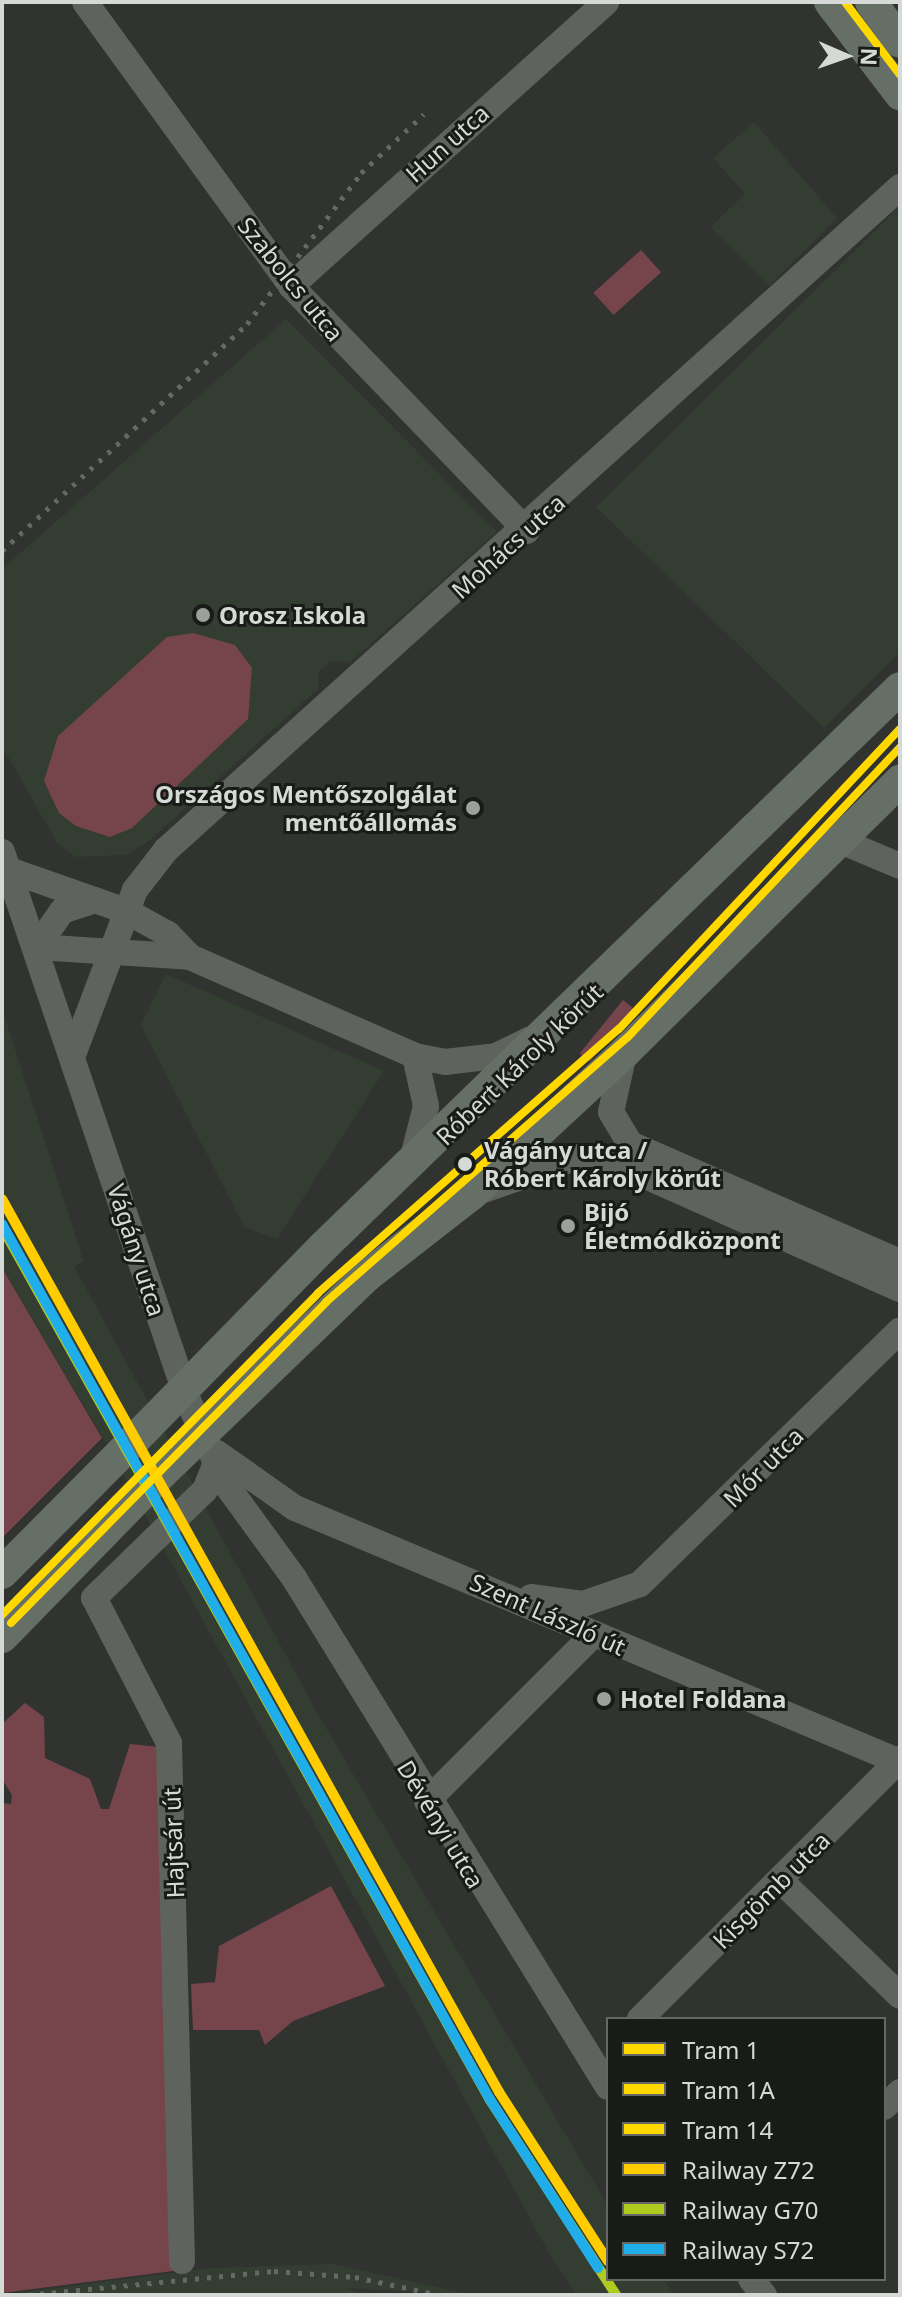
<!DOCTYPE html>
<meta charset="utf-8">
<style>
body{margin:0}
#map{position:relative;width:902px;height:2297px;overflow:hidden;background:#30332f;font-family:"Noto Sans",sans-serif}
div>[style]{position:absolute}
.built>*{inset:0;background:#343d32}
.green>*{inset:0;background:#76454c;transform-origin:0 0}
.minor>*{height:26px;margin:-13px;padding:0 13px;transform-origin:13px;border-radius:13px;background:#5e645d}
.major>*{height:32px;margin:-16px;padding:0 16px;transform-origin:16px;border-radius:16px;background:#666f65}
.rail>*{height:5px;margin-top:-2.5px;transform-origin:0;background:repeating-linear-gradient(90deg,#656965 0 4px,transparent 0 12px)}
.major-bridge>*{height:32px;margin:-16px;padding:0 16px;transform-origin:16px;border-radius:16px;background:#666f65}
.rail-1>*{height:10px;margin:-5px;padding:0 5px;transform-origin:5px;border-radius:5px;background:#fecc00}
.rail-2>*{height:10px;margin:-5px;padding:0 5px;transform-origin:5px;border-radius:5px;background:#b0cb1f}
.rail-3>*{height:10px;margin:-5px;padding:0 5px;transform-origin:5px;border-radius:5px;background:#20aeea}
.tram-1>*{height:8px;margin:-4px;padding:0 4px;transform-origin:4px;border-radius:4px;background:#ffd800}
.tram-2>*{height:8px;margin:-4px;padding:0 4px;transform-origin:4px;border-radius:4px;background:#ffd800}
.tram-3>*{height:8px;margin:-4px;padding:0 4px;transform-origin:4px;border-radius:4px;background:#ffd800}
.dots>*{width:22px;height:22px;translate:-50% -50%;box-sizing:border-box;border:4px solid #191b18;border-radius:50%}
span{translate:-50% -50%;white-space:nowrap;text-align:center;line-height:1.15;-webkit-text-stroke:6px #191b18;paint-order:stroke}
.street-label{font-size:24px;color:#d6dad6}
.poi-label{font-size:24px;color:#d6dad6;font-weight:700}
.left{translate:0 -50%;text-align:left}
.right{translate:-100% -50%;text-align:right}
.stop-label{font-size:24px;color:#d6dad6;font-weight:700}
.frame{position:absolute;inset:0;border:4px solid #d6dad6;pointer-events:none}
.legend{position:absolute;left:606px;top:2017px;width:280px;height:264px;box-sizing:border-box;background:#191b18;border:2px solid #656764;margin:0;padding:10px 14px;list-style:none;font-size:24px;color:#d6dad6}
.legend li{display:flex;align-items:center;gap:16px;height:40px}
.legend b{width:40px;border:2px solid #656764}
.north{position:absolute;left:806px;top:16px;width:80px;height:80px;-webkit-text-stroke:6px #191b18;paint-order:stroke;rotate:92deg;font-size:22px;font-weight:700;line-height:32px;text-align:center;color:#d6dad6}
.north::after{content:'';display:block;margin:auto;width:28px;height:36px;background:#d6dad6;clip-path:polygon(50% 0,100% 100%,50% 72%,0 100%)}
</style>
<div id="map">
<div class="built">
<div style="clip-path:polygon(754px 122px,837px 218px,769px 286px,710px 227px,745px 194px,713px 158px)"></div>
<div style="clip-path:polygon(900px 206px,900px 652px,824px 728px,596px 507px)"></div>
<div style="clip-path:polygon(286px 319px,497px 532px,349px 663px,331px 661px,318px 672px,318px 689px,149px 841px,126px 855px,76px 857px,57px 843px,2px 746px,2px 569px)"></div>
<div style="clip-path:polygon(166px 974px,384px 1071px,277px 1239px,244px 1227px,141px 1025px)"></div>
<div style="clip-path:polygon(2px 1009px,84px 1262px,74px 1266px,319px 1716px,608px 2206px,608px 2279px,663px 2279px,675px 2295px,576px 2295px,550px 2255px,97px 1427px,2px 1268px)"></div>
<div style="clip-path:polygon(333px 2264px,473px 2295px,344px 2288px,366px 2295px,2px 2295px,209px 2268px)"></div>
</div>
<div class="green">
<div style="left:641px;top:250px;width:30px;height:64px;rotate:48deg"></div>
<div style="clip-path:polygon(193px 633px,235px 645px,252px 668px,248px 719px,132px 828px,110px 837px,76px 826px,59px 813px,44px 781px,58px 736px,167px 637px)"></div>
<div style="left:623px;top:1000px;width:13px;height:69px;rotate:39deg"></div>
<div style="clip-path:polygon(2px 1268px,102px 1438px,2px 1538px)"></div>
<div style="clip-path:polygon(25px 1703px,44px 1717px,45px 1758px,90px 1779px,101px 1809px,109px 1809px,130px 1744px,159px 1747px,173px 2271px,2px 2293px,2px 1803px,11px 1804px,12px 1795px,2px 1779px,2px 1724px)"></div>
<div style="clip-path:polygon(331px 1886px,385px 1986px,293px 2021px,265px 2045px,259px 2030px,193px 2030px,191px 1984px,215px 1982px,219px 1946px)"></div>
</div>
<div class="minor">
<div style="left:85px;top:2px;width:351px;rotate:54deg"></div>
<div style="left:291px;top:286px;width:340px;rotate:46.1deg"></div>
<div style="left:291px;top:286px;width:424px;rotate:-42deg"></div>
<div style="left:843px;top:842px;width:62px;rotate:22.8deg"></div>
<div style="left:2px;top:852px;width:576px;rotate:71.28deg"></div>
<div style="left:187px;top:1398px;width:93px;rotate:65.9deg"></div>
<div style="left:225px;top:1483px;width:117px;rotate:54deg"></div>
<div style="left:294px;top:1578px;width:598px;rotate:58.33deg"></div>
<div style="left:9px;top:870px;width:124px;rotate:19.3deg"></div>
<div style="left:126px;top:911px;width:48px;rotate:28.7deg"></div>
<div style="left:168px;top:934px;width:32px;rotate:46deg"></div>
<div style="left:190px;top:957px;width:246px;rotate:23.7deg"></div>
<div style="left:415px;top:1056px;width:31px;rotate:11deg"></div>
<div style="left:445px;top:1062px;width:51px;rotate:-6.7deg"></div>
<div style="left:496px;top:1056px;width:37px;rotate:-26deg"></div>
<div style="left:37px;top:947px;width:153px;rotate:3.7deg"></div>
<div style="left:37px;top:947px;width:44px;rotate:-55.2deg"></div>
<div style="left:62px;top:911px;width:35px;rotate:-18deg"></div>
<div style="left:74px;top:1052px;width:173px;rotate:-69.4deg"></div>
<div style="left:135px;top:890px;width:51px;rotate:-52.2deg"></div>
<div style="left:166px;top:850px;width:989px;rotate:-42.09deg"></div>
<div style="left:624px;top:1053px;width:60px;rotate:102.4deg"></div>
<div style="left:611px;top:1112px;width:37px;rotate:59deg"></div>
<div style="left:630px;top:1144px;width:295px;rotate:23.6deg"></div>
<div style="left:411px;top:1165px;width:61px;rotate:-75.7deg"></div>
<div style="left:426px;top:1106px;width:51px;rotate:-102.4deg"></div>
<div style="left:475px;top:1193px;width:108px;rotate:-19.4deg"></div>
<div style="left:577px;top:1157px;width:35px;rotate:7deg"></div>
<div style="left:612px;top:1161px;width:315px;rotate:24deg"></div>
<div style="left:217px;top:1453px;width:95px;rotate:35.2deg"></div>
<div style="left:295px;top:1508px;width:656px;rotate:22.77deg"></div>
<div style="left:531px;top:1597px;width:52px;rotate:7.7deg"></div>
<div style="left:583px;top:1604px;width:60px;rotate:-19.3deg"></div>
<div style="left:640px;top:1584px;width:363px;rotate:-44.3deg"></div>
<div style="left:427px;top:1801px;width:233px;rotate:-45deg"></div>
<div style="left:781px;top:1881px;width:165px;rotate:44deg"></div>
<div style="left:640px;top:2019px;width:368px;rotate:-45deg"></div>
<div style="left:884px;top:2107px;width:22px;rotate:-43deg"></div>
<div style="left:182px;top:2261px;width:518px;rotate:-91.44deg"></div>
<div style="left:169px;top:1743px;width:163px;rotate:-117.3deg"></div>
<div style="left:94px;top:1598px;width:155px;rotate:-44.2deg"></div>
<div style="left:205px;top:1490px;width:29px;rotate:-68deg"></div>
<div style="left:751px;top:2279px;width:21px;rotate:51deg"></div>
</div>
<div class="major">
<div style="left:830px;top:2px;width:116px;rotate:52.7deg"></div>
<div style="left:871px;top:2px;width:49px;rotate:54.1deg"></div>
<div style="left:323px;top:1247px;width:803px;rotate:-44.09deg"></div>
<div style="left:368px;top:1275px;width:132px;rotate:-37.9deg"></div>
<div style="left:472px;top:1194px;width:207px;rotate:-42.8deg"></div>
<div style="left:624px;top:1053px;width:388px;rotate:-44.6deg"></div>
<div style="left:2px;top:1573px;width:190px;rotate:-45.2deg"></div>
<div style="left:2px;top:1637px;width:229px;rotate:-45.7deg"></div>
</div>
<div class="rail">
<div style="left:2px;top:551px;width:334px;rotate:-42.8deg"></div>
<div style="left:247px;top:324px;width:189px;rotate:-52.9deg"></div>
<div style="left:361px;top:173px;width:86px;rotate:-43.1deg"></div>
<div style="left:28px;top:2295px;width:247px;rotate:-5.6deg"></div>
<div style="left:274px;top:2271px;width:81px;rotate:4.2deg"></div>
<div style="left:355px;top:2277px;width:87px;rotate:12deg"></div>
</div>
<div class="major-bridge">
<div style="left:136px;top:1438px;width:267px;rotate:-45.6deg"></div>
<div style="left:162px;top:1473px;width:286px;rotate:-43.9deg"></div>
</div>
<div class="rail-1">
<div style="left:2px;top:1199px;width:1022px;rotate:60.9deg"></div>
<div style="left:499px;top:2092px;width:201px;rotate:57.2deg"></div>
</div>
<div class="rail-2">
<div style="left:2px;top:1227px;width:1000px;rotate:60.8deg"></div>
<div style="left:490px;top:2100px;width:232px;rotate:57.1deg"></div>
</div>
<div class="rail-3">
<div style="left:2px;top:1224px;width:1001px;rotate:60.87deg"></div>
<div style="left:489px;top:2098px;width:202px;rotate:57.3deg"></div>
</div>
<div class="tram-1">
<div style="left:2px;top:1615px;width:451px;rotate:-45.5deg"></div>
<div style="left:318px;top:1293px;width:400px;rotate:-41.3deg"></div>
<div style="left:619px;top:1029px;width:411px;rotate:-46.9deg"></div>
</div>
<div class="tram-2">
<div style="left:11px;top:1623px;width:450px;rotate:-45.5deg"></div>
<div style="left:326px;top:1302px;width:402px;rotate:-41.3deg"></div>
<div style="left:628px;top:1037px;width:398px;rotate:-46.8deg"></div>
</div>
<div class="tram-3">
<div style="left:845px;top:2px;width:91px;rotate:53deg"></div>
</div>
<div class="dots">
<div style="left:203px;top:615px;background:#9ca09c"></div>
<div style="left:473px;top:808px;background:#9ca09c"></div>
<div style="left:465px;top:1164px;background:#d6dad6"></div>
<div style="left:568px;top:1226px;background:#9ca09c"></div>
<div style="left:604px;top:1699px;background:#9ca09c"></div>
</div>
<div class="street-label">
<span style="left:447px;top:143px;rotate:-42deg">Hun utca</span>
<span style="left:291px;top:279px;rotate:51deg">Szabolcs utca</span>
<span style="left:508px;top:546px;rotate:-42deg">Mohács utca</span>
<span style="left:519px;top:1064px;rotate:-44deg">Róbert Károly körút</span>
<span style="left:137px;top:1250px;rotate:72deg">Vágány utca</span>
<span style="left:763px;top:1467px;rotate:-45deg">Mór utca</span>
<span style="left:548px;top:1614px;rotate:24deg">Szent László út</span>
<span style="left:441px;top:1824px;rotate:59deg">Dévényi utca</span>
<span style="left:173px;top:1843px;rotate:-92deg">Hajtsár út</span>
<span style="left:771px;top:1890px;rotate:-45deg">Kisgömb utca</span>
</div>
<div class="poi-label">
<span class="left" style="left:219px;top:615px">Orosz Iskola</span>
<span class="right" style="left:457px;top:808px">Országos Mentőszolgálat<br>mentőállomás</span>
<span class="left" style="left:584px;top:1226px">Bijó<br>Életmódközpont</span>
<span class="left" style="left:620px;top:1699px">Hotel Foldana</span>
</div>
<div class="stop-label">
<span class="left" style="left:484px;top:1164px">Vágány utca /<br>Róbert Károly körút</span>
</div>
<div class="frame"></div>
<ul class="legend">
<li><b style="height:10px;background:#ffd800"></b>Tram 1</li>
<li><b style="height:10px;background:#ffd800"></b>Tram 1A</li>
<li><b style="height:10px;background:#ffd800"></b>Tram 14</li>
<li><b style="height:10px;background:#fecc00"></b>Railway Z72</li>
<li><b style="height:10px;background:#b0cb1f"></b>Railway G70</li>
<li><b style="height:10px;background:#20aeea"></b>Railway S72</li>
</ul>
<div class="north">N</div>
</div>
